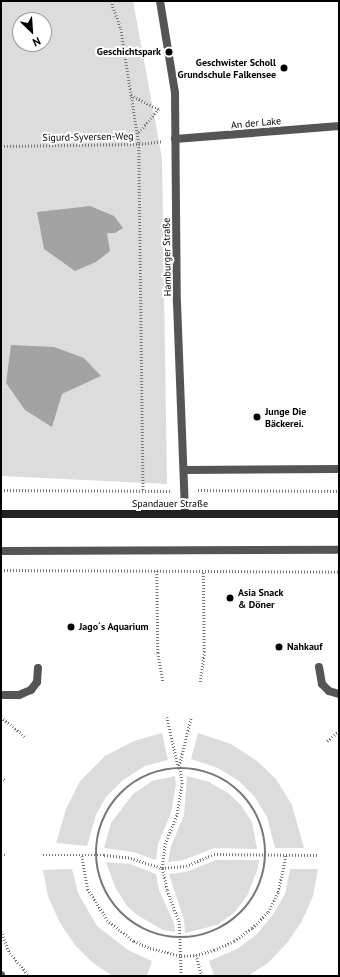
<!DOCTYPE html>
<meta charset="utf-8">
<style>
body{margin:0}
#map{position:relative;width:340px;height:977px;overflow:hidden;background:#fff;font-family:"PT Sans",sans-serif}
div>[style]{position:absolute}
.green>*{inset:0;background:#dcdcdc}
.water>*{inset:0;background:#a3a3a3}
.path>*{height:2.5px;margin-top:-1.25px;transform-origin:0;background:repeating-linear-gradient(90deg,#777 0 1px,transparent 0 3px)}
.path>.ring{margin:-1.25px;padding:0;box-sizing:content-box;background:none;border:2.5px solid #777;border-radius:50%}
.lane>*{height:8px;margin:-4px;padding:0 4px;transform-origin:4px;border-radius:4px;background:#555}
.street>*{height:8px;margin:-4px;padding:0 4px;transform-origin:4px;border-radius:4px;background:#555}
.secondary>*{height:8px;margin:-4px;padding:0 4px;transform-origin:4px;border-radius:4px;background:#222}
.dots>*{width:11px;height:11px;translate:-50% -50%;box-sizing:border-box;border:2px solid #fff;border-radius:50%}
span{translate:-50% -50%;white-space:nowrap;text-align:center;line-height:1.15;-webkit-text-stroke:4px #fff;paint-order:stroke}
.poi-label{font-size:10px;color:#000;font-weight:700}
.right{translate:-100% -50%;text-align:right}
.left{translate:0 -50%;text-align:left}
.street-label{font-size:10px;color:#000}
.frame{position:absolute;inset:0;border:2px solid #000;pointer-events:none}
.north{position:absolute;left:12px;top:12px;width:40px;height:40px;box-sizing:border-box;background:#fff;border:1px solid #999;border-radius:50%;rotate:155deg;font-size:11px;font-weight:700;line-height:16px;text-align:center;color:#000}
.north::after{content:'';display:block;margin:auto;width:14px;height:18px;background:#000;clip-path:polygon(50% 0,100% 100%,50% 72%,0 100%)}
</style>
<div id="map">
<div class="green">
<div style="clip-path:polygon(evenodd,1px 1px,133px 1px,162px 158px,167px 484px,1px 476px,1px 1px,20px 20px,44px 20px,44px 44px,20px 44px,20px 20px,1px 1px,84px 358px,100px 376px,62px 394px,84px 358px)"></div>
<div style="clip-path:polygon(162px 733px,168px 760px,145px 766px,123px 780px,106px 797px,96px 815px,87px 846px,56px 843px,66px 809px,80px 781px,105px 756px,134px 741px)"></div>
<div style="clip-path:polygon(198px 733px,231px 744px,257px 761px,276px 779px,292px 805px,304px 848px,275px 848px,267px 817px,254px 796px,239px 781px,218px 768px,191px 759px)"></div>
<div style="clip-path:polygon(175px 776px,176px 785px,171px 813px,158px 844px,156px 860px,133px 852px,104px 848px,111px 823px,133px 794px,152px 781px)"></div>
<div style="clip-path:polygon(187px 776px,209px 782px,228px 793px,241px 805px,252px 822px,257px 849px,214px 848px,184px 860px,168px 862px,171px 846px,184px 815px)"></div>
<div style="clip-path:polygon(216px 860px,259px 860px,258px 868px,247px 896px,234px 913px,217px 925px,185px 933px,184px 920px,169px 874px,186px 872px)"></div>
<div style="clip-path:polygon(106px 862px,130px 864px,156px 874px,159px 890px,174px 923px,175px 932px,163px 930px,137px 915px,127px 906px,116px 889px)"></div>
<div style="clip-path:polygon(72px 869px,78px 893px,97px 926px,128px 950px,152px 961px,147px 976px,113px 976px,93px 963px,74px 944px,59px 921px,48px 896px,43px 870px)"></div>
<div style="clip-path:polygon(290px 869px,318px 869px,313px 896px,302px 921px,287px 943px,268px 963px,248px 976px,214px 976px,209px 961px,237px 949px,256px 935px,272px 916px,285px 894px)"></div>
</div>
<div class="water">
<div style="clip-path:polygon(90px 206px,114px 216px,123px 228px,115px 233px,107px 233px,110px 251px,96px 262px,75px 271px,44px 249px,37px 212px)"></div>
<div style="clip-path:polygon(11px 345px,54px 347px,84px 358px,101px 376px,62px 394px,52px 427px,25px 410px,6px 383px)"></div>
</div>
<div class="path">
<div style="left:111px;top:1px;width:30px;rotate:70deg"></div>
<div style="left:121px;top:29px;width:116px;rotate:81.1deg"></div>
<div style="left:139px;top:144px;width:347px;rotate:89.3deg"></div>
<div style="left:131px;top:95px;width:31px;rotate:27deg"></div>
<div style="left:159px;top:109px;width:33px;rotate:130deg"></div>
<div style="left:1px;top:146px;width:138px;rotate:-0.8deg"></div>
<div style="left:139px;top:144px;width:23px;rotate:-7deg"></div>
<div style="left:1px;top:490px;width:170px;rotate:0.3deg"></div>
<div style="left:198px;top:490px;width:141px;rotate:0.4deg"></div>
<div style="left:1px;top:570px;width:338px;rotate:0.3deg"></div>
<div style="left:157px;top:571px;width:82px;rotate:89.3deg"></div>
<div style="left:158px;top:653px;width:29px;rotate:80deg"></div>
<div style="left:200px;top:682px;width:30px;rotate:-82deg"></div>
<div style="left:204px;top:652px;width:80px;rotate:-90.7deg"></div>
<div style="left:1px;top:717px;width:32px;rotate:39deg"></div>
<div style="left:167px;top:717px;width:50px;rotate:77.3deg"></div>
<div style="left:327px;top:741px;width:16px;rotate:-40deg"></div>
<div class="ring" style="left:96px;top:768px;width:167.5px;height:167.5px"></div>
<div style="left:1px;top:778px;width:5px;rotate:22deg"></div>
<div style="left:1px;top:855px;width:6px"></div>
<div style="left:43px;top:855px;width:61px"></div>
<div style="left:104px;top:855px;width:27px;rotate:6deg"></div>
<div style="left:131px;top:858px;width:33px;rotate:18deg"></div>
<div style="left:162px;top:868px;width:24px;rotate:-5deg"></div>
<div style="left:186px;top:866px;width:30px;rotate:-23deg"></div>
<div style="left:214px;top:854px;width:104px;rotate:0.6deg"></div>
<div style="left:82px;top:856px;width:34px;rotate:80deg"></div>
<div style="left:88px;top:889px;width:36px;rotate:58deg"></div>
<div style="left:107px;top:920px;width:34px;rotate:38deg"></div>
<div style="left:134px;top:941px;width:17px;rotate:24deg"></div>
<div style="left:150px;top:948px;width:32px;rotate:14deg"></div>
<div style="left:181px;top:956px;width:15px;rotate:-4deg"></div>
<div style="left:196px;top:955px;width:19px;rotate:-16deg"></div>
<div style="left:214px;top:950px;width:22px;rotate:-24deg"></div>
<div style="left:234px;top:941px;width:22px;rotate:-36deg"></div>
<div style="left:252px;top:928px;width:23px;rotate:-45deg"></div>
<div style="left:268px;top:912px;width:22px;rotate:-63deg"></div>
<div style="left:278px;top:892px;width:38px;rotate:-78deg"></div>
<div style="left:1px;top:931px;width:24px;rotate:68deg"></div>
<div style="left:10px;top:953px;width:30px;rotate:50deg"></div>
<div style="left:196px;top:955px;width:22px;rotate:74deg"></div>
<div style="left:181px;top:976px;width:54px;rotate:-92.1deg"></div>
<div style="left:179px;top:922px;width:34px;rotate:-111deg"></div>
<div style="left:167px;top:890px;width:23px;rotate:-103deg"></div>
<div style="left:162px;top:868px;width:24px;rotate:-83deg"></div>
<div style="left:165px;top:844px;width:32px;rotate:-68deg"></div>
<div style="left:177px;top:814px;width:30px;rotate:-81deg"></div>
<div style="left:182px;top:784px;width:18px;rotate:-99deg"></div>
<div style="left:179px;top:766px;width:50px;rotate:-76.2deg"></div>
</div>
<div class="lane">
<div style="left:319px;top:667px;width:17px;rotate:80deg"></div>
<div style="left:322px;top:684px;width:10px;rotate:45deg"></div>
<div style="left:329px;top:691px;width:10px;rotate:17deg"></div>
<div style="left:1px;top:695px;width:18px"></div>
<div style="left:19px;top:695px;width:13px;rotate:-23deg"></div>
<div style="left:31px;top:690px;width:10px;rotate:-53deg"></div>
<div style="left:37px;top:682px;width:14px;rotate:-86deg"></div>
</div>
<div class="street">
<div style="left:160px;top:1px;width:93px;rotate:80.7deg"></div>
<div style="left:175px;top:93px;width:210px;rotate:89.5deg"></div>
<div style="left:177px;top:303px;width:211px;rotate:87.8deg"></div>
<div style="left:175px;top:139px;width:165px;rotate:-4.5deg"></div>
<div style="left:184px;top:470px;width:155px;rotate:-0.4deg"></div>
<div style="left:1px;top:551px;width:338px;rotate:-0.2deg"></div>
<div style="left:1px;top:975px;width:1px;rotate:90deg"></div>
</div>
<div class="secondary">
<div style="left:1px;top:514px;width:338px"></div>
</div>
<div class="dots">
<div style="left:169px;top:52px;background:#000"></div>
<div style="left:284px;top:68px;background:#000"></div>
<div style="left:257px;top:417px;background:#000"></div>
<div style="left:230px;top:598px;background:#000"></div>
<div style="left:71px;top:627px;background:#000"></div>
<div style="left:279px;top:647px;background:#000"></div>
</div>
<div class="poi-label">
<span class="right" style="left:161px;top:52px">Geschichtspark</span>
<span class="right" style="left:276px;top:68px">Geschwister Scholl<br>Grundschule Falkensee</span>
<span class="left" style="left:265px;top:417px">Junge Die<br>Bäckerei.</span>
<span class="left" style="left:238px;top:598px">Asia Snack<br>&amp; Döner</span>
<span class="left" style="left:79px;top:627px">Jago´s Aquarium</span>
<span class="left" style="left:287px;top:647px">Nahkauf</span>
</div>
<div class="street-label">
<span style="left:256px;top:123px;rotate:-5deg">An der Lake</span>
<span style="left:88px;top:137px;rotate:-1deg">Sigurd-Syversen-Weg</span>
<span style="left:167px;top:257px;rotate:-91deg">Hamburger Straße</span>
<span style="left:170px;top:504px">Spandauer Straße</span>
</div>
<div class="frame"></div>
<div class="north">N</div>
</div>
